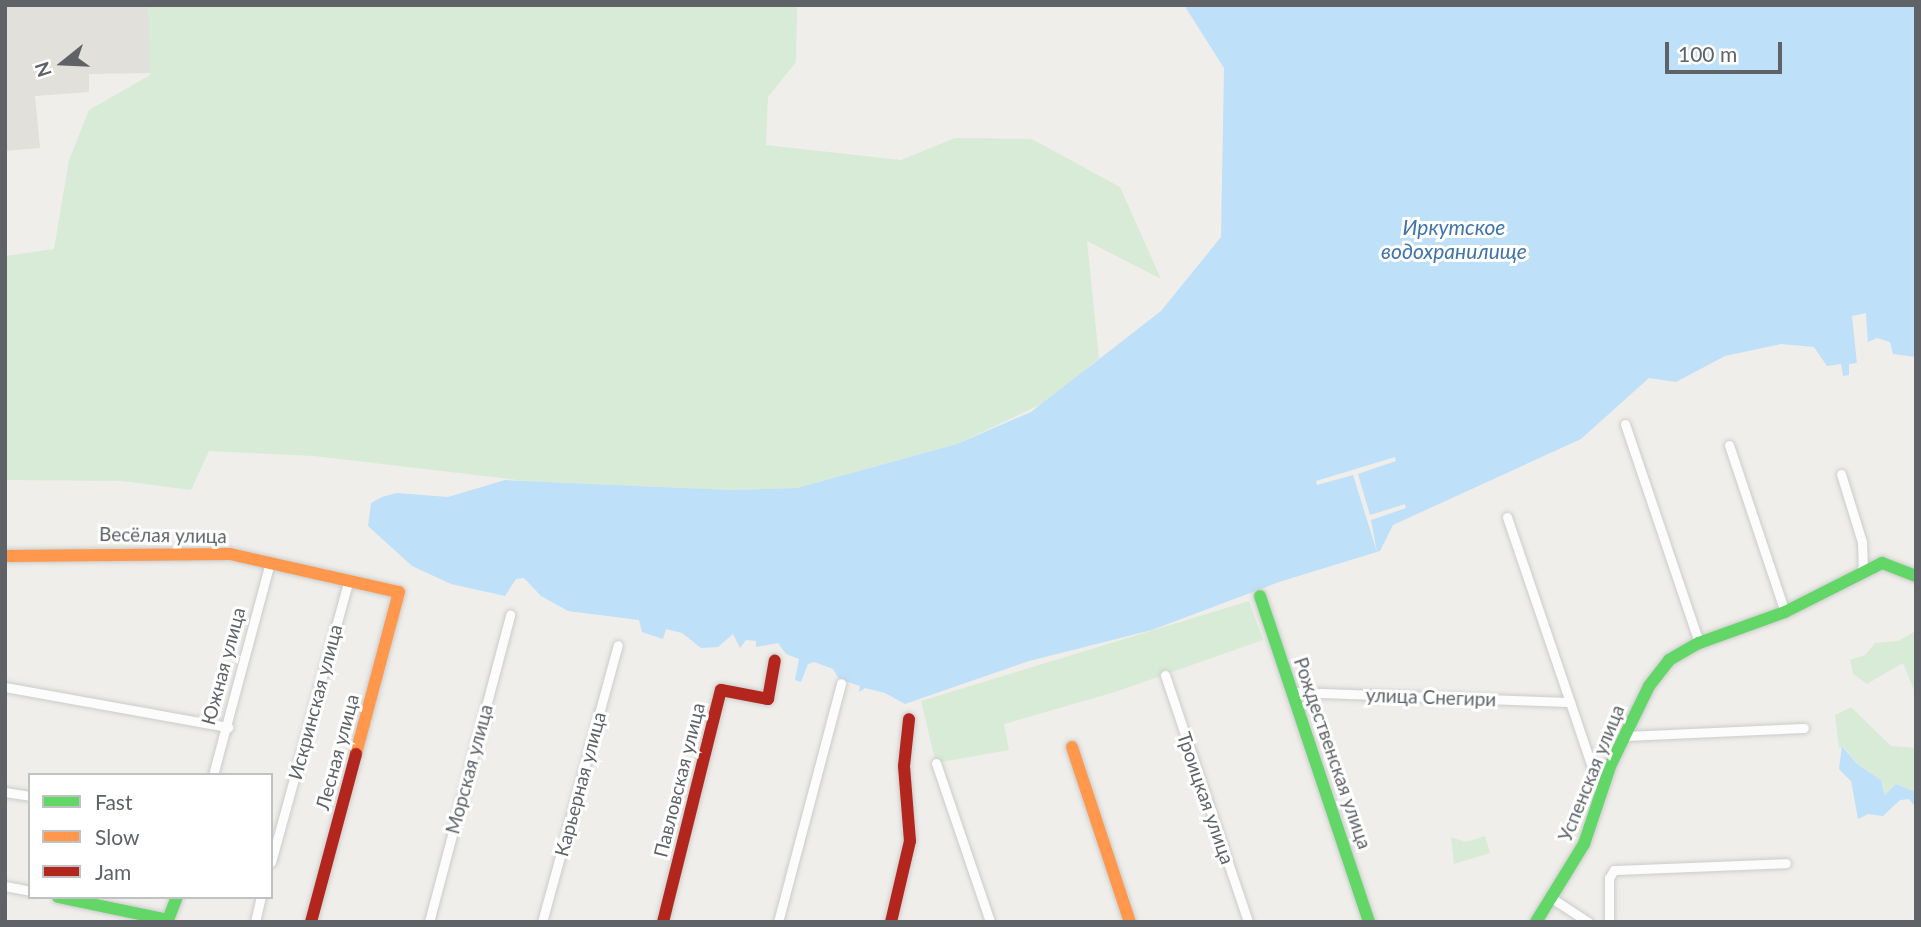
<!DOCTYPE html>
<meta charset="utf-8">
<style>
body{margin:0}
#map{position:relative;width:1921px;height:927px;overflow:hidden;background:#efeeea;font-family:Lato,sans-serif}
div>[style]{position:absolute}
.education>*{inset:0;background:#e2e0da}
.green>*{inset:0;background:#d8ebd6}
.water>*{inset:0;background:#bfe0f9}
.pier>*{inset:0;background:#efeeea}
.roads{filter:drop-shadow(0 0 2px #cbcccc) drop-shadow(0 0 2px #cbcccc)}
.street>*{height:9px;margin:-4.5px;padding:0 4.5px;transform-origin:4.5px;border-radius:4.5px;background:#fdfcfc}
.fast>*{height:12px;margin:-6px;padding:0 6px;transform-origin:6px;border-radius:6px;background:#63d668}
.slow>*{height:12px;margin:-6px;padding:0 6px;transform-origin:6px;border-radius:6px;background:#ff974d}
.jam>*{height:12px;margin:-6px;padding:0 6px;transform-origin:6px;border-radius:6px;background:#b3261e}
span{translate:-50% -50%;white-space:nowrap;text-align:center;line-height:1.15;-webkit-text-stroke:6px #fff;paint-order:stroke}
.street-label{font-size:19px;color:#5f6368}
.water-label{font-size:21px;color:#4174aa;font-style:italic}
.frame{position:absolute;inset:0;border:7px solid #5f6368;pointer-events:none}
.legend{position:absolute;left:28px;top:773px;width:245px;height:126px;box-sizing:border-box;background:#fff;border:2px solid #bfc1c3;margin:0;padding:9px 12px;list-style:none;font-size:21px;color:#5f6368}
.legend li{display:flex;align-items:center;gap:14px;height:35px}
.legend b{width:35px;border:2px solid #bfc1c3}
.north{position:absolute;left:28px;top:28px;width:70px;height:70px;-webkit-text-stroke:5px #fff;paint-order:stroke;rotate:252deg;font-size:19px;font-weight:700;line-height:28px;text-align:center;color:#5f6368}
.north::after{content:'';display:block;margin:auto;width:24px;height:32px;background:#5f6368;clip-path:polygon(50% 0,100% 100%,50% 72%,0 100%)}
.scale{position:absolute;left:1665px;top:42px;width:117px;height:32px;box-sizing:border-box;border:4px solid #5f6368;border-top:0;padding-left:9px;font-size:21px;line-height:24px;white-space:nowrap;color:#5f6368;-webkit-text-stroke:5px #fff;paint-order:stroke}
</style>
<div id="map">
<div class="education">
<div style="clip-path:polygon(5px 5px,150px 5px,152px 73px,89px 74px,89px 92px,35px 96px,40px 148px,5px 151px)"></div>
</div>
<div class="green">
<div style="clip-path:polygon(148px 5px,797px 5px,796px 62px,768px 97px,766px 145px,901px 160px,955px 138px,1032px 139px,1120px 187px,1161px 279px,1087px 241px,1099px 358px,1050px 400px,957px 444px,797px 488px,731px 490px,526px 481px,314px 456px,209px 451px,191px 490px,122px 481px,5px 480px,5px 256px,54px 249px,69px 160px,89px 110px,150px 75px)"></div>
<div style="clip-path:polygon(1249px 601px,1263px 640px,1115px 692px,1004px 724px,1009px 750px,936px 763px,921px 701px)"></div>
<div style="clip-path:polygon(1916px 631px,1916px 695px,1903px 663px,1867px 684px,1853px 674px,1850px 660px,1865px 655px,1875px 643px,1898px 641px)"></div>
<div style="clip-path:polygon(1851px 707px,1891px 746px,1916px 748px,1916px 792px,1896px 784px,1886px 796px,1881px 780px,1857px 764px,1843px 746px,1839px 748px,1835px 715px)"></div>
<div style="clip-path:polygon(1485px 836px,1490px 853px,1454px 864px,1451px 837px,1466px 842px)"></div>
</div>
<div class="water">
<div style="clip-path:polygon(1184px 5px,1916px 5px,1916px 357px,1893px 354px,1890px 342px,1877px 338px,1861px 345px,1863px 362px,1849px 364px,1849px 375px,1843px 376px,1841px 364px,1827px 366px,1814px 347px,1781px 344px,1725px 356px,1676px 382px,1649px 378px,1581px 439px,1393px 525px,1380px 551px,1279px 582px,1152px 630px,1029px 661px,905px 704px,885px 693px,865px 688px,859px 692px,860px 686px,839px 679px,833px 669px,814px 662px,808px 664px,801px 682px,795px 680px,799px 659px,786px 654px,778px 643px,756px 647px,756px 641px,746px 640px,740px 648px,733px 634px,718px 647px,701px 648px,682px 633px,666px 629px,663px 639px,642px 632px,639px 620px,568px 611px,541px 596px,524px 578px,516px 579px,505px 596px,451px 584px,412px 566px,368px 526px,371px 503px,382px 497px,397px 493px,448px 497px,505px 480px,731px 490px,797px 488px,957px 444px,1031px 412px,1161px 311px,1221px 237px,1224px 68px)"></div>
<div style="clip-path:polygon(1842px 746px,1857px 764px,1881px 780px,1885px 795px,1896px 784px,1916px 792px,1916px 808px,1909px 799px,1900px 800px,1883px 816px,1868px 814px,1858px 819px,1851px 781px,1839px 769px)"></div>
</div>
<div class="pier">
<div style="clip-path:polygon(1866px 313px,1868px 344px,1861px 345px,1863px 362px,1857px 364px,1852px 316px)"></div>
<div style="clip-path:polygon(1395px 457px,1396px 461px,1358px 474px,1370px 515px,1405px 504px,1406px 508px,1371px 520px,1377px 552px,1353px 475px,1317px 485px,1316px 481px)"></div>
</div>
<div class="roads">
<div class="street">
<div style="left:1625px;top:424px;width:231px;rotate:71.3deg"></div>
<div style="left:1729px;top:445px;width:176px;rotate:71.5deg"></div>
<div style="left:1841px;top:474px;width:71px;rotate:72.8deg"></div>
<div style="left:1862px;top:542px;width:25px;rotate:88deg"></div>
<div style="left:1863px;top:567px;width:8px;rotate:120deg"></div>
<div style="left:1507px;top:517px;width:195px;rotate:71.2deg"></div>
<div style="left:1165px;top:675px;width:261px;rotate:71.4deg"></div>
<div style="left:5px;top:687px;width:227px;rotate:10.2deg"></div>
<div style="left:1292px;top:692px;width:278px;rotate:2.1deg"></div>
<div style="left:1570px;top:702px;width:97px;rotate:71.4deg"></div>
<div style="left:1625px;top:736px;width:179px;rotate:-2.6deg"></div>
<div style="left:936px;top:763px;width:168px;rotate:71.2deg"></div>
<div style="left:213px;top:775px;width:216px;rotate:-75deg"></div>
<div style="left:5px;top:792px;width:25px;rotate:9deg"></div>
<div style="left:271px;top:862px;width:289px;rotate:-74.6deg"></div>
<div style="left:5px;top:886px;width:25px;rotate:11deg"></div>
<div style="left:1553px;top:899px;width:42px;rotate:33.3deg"></div>
<div style="left:255px;top:922px;width:26px;rotate:-77deg"></div>
<div style="left:429px;top:922px;width:318px;rotate:-75.2deg"></div>
<div style="left:542px;top:922px;width:287px;rotate:-74.7deg"></div>
<div style="left:778px;top:922px;width:247px;rotate:-75.2deg"></div>
<div style="left:1609px;top:922px;width:44px;rotate:-90deg"></div>
<div style="left:1609px;top:878px;width:9px;rotate:-58deg"></div>
<div style="left:1614px;top:870px;width:172px;rotate:-2.3deg"></div>
</div>
<div class="fast">
<div style="left:1260px;top:596px;width:344px;rotate:71.5deg"></div>
<div style="left:58px;top:897px;width:112px;rotate:11.8deg"></div>
<div style="left:168px;top:920px;width:25px;rotate:-69deg"></div>
<div style="left:1536px;top:922px;width:92px;rotate:-58.4deg"></div>
<div style="left:1584px;top:844px;width:84px;rotate:-71.4deg"></div>
<div style="left:1611px;top:764px;width:87px;rotate:-64deg"></div>
<div style="left:1649px;top:686px;width:33px;rotate:-52deg"></div>
<div style="left:1669px;top:660px;width:34px;rotate:-30deg"></div>
<div style="left:1699px;top:643px;width:91px;rotate:-19.8deg"></div>
<div style="left:1785px;top:612px;width:109px;rotate:-26.8deg"></div>
<div style="left:1882px;top:563px;width:36px;rotate:21deg"></div>
</div>
<div class="slow">
<div style="left:5px;top:556px;width:225px;rotate:-0.5deg"></div>
<div style="left:230px;top:554px;width:173px;rotate:12.7deg"></div>
<div style="left:399px;top:592px;width:168px;rotate:104.9deg"></div>
<div style="left:1072px;top:747px;width:184px;rotate:71.7deg"></div>
</div>
<div class="jam">
<div style="left:311px;top:922px;width:174px;rotate:-75deg"></div>
<div style="left:663px;top:922px;width:239px;rotate:-76deg"></div>
<div style="left:721px;top:690px;width:48px;rotate:10.8deg"></div>
<div style="left:768px;top:699px;width:39px;rotate:-80deg"></div>
<div style="left:891px;top:922px;width:83px;rotate:-76.8deg"></div>
<div style="left:910px;top:841px;width:75px;rotate:-94.6deg"></div>
<div style="left:904px;top:766px;width:47px;rotate:-83.9deg"></div>
</div>
</div>
<div class="street-label">
<span style="left:163px;top:535px;rotate:1deg">Весёлая улица</span>
<span style="left:223px;top:666px;rotate:-75deg">Южная улица</span>
<span style="left:1431px;top:697px;rotate:2deg">улица Снегири</span>
<span style="left:315px;top:702px;rotate:-75deg">Искринская улица</span>
<span style="left:337px;top:752px;rotate:-75deg">Лесная улица</span>
<span style="left:1333px;top:753px;rotate:71deg">Рождественская улица</span>
<span style="left:469px;top:769px;rotate:-75deg">Морская улица</span>
<span style="left:1591px;top:773px;rotate:-68deg">Успенская улица</span>
<span style="left:679px;top:780px;rotate:-76deg">Павловская улица</span>
<span style="left:580px;top:784px;rotate:-75deg">Карьерная улица</span>
<span style="left:1206px;top:798px;rotate:71deg">Троицкая улица</span>
</div>
<div class="water-label">
<span style="left:1454px;top:239px">Иркутское<br>водохранилище</span>
</div>
<div class="frame"></div>
<ul class="legend">
<li><b style="height:9px;background:#63d668"></b>Fast</li>
<li><b style="height:9px;background:#ff974d"></b>Slow</li>
<li><b style="height:9px;background:#b3261e"></b>Jam</li>
</ul>
<div class="north">N</div>
<div class="scale">100 m</div>
</div>
